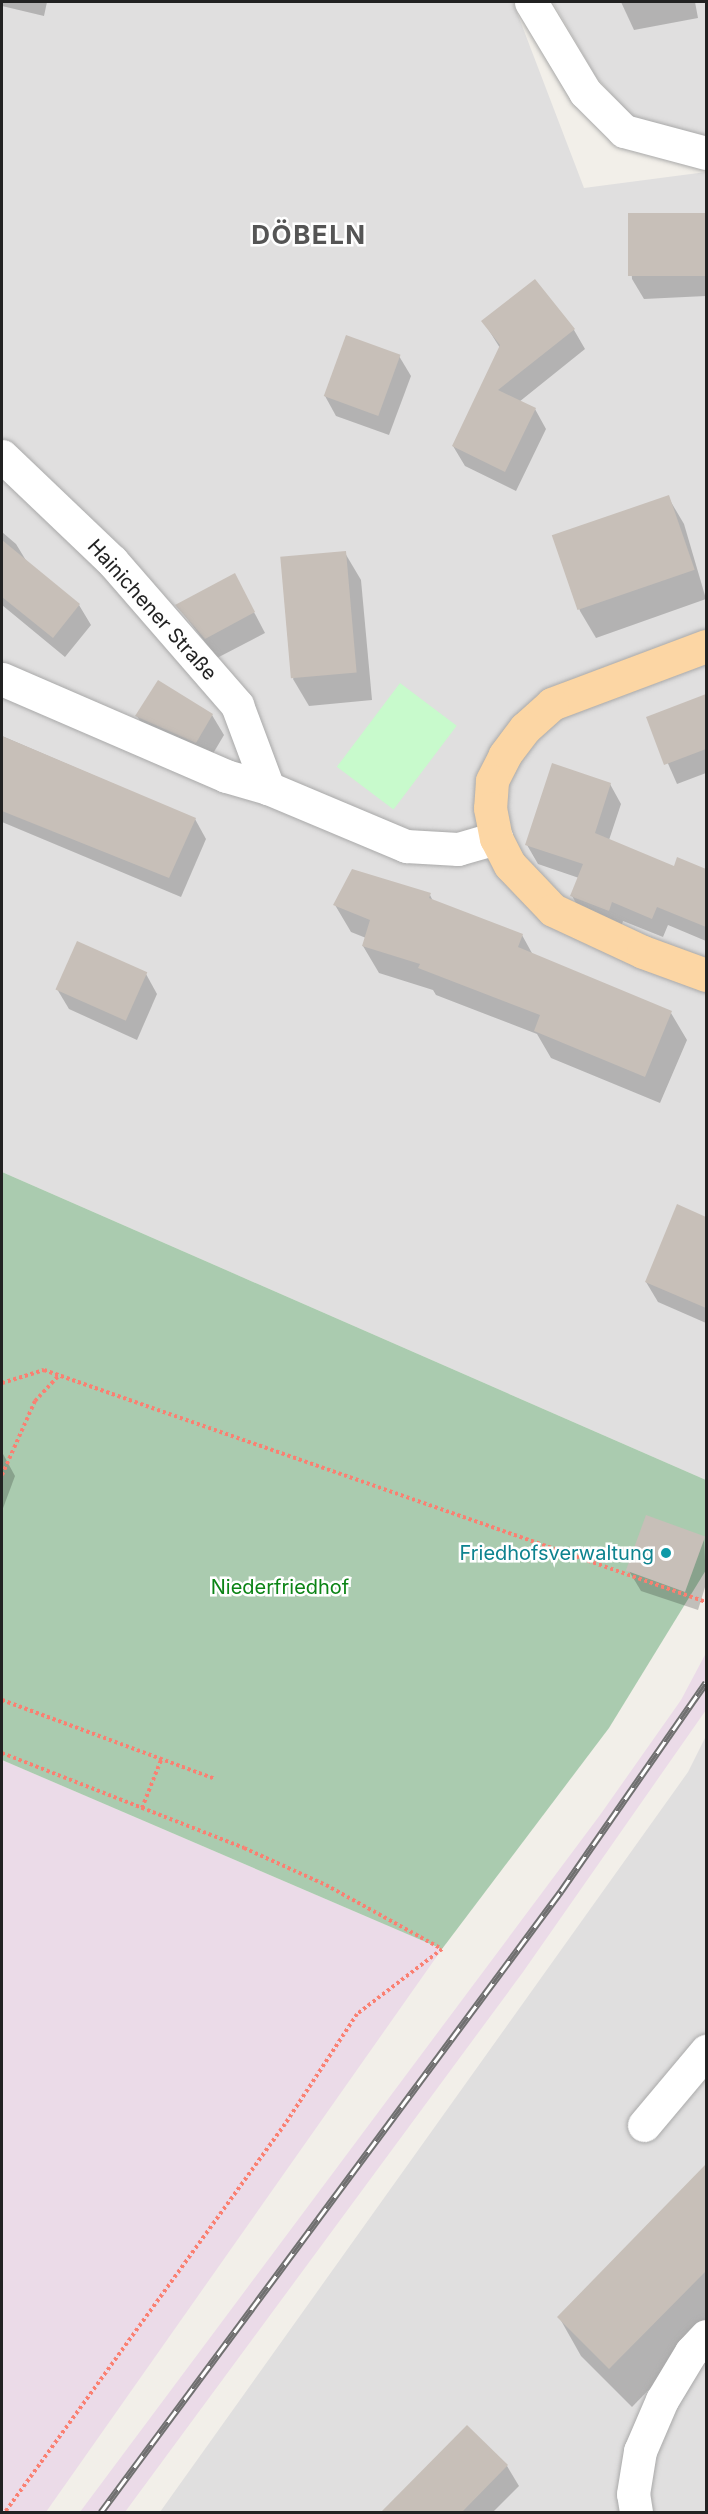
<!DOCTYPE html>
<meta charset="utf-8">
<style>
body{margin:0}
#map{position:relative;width:708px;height:2514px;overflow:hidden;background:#f2efe9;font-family:Inter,sans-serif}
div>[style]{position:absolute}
.residential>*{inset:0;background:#e0dfdf}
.industrial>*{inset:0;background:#ebdbe8}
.cemetery>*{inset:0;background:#aacbaf}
.park>*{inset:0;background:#c8facc;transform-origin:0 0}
.shadow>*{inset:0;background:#0003}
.building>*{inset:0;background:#c7bfb8;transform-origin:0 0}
.path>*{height:4px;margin-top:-2px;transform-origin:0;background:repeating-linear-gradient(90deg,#fa8072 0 3px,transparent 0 6px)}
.roads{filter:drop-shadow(0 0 2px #a9a9a9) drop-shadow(0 0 2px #a9a9a9)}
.minor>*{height:33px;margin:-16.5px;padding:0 16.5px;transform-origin:16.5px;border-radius:16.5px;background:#fff}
.major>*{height:33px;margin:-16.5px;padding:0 16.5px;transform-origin:16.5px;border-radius:16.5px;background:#fcd6a4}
.rail>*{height:7px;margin-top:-3.5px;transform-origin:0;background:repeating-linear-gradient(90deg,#fff 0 14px,#707070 0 28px);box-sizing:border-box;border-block:2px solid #707070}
.dots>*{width:16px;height:16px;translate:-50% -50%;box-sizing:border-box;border:3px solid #fff;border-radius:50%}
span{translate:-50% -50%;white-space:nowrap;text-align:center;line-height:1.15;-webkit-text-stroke:5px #fff;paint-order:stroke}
.street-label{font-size:20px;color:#222}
.culture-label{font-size:20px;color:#0d838f}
.right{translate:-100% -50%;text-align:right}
.park-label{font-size:20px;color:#0c8416}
.district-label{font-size:26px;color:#555;font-weight:700;letter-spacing:1.5px}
.frame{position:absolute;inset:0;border:3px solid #222;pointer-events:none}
</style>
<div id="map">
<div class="residential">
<div style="clip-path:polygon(2px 2px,513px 2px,584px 188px,706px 172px,706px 1480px,2px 1172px)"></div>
<div style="clip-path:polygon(553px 2px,706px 2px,706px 142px,636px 121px,596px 77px)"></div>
<div style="clip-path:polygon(706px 1736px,706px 2512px,160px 2512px,688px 1772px)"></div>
</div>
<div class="industrial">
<div style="clip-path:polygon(706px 1653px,706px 1710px,523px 1972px,125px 2512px,80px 2512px,600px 1815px,681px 1700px)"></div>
<div style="clip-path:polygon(2px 1760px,442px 1949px,46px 2512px,2px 2512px)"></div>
</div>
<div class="cemetery">
<div style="clip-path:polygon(2px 1172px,706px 1480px,706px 1570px,609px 1728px,442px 1949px,2px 1760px)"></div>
</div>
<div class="park">
<div style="left:400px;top:683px;width:71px;height:105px;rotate:37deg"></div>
</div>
<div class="shadow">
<div style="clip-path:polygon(2px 2px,47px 2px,44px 16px,2px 6px)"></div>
<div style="clip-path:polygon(621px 2px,695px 2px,698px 18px,634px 30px)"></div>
<div style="clip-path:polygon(706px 215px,706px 296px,644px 299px,632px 279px,629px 218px)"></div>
<div style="clip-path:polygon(483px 321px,574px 330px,585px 349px,519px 402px,535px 409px,546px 429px,516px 491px,465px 466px,453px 446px,500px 348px)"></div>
<div style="clip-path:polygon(399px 356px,411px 376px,389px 435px,336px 416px,325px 396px)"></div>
<div style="clip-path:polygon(668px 497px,684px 524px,706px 599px,596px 638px,580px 611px,554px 536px)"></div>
<div style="clip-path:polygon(2px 532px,16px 544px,27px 562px,79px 605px,91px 625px,65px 657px,2px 605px)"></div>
<div style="clip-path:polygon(345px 553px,361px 580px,372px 700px,309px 706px,293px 679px)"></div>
<div style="clip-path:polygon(245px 595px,265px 633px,217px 658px,177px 605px)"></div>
<div style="clip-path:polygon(706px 696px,706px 773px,677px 784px,648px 718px)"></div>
<div style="clip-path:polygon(212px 715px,224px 735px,208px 762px,149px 736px,137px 716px)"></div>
<div style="clip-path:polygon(2px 736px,195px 819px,206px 839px,181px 897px,2px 822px)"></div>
<div style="clip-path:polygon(610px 784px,621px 804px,609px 840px,674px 868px,678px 859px,706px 870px,706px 941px,668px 925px,663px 937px,623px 921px,620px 930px,583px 915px,572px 896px,579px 878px,538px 864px,527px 845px)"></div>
<div style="clip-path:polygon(430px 895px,433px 901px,522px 935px,533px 955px,671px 1013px,687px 1040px,660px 1103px,551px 1058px,537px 1034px,436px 995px,433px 990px,379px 973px,363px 946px,366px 938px,351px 932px,335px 905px)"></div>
<div style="clip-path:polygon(146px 974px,157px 994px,137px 1040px,69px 1009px,57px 989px)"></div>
<div style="clip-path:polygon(678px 1206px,706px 1218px,706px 1323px,658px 1302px,646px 1282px)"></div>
<div style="clip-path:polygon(2px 1452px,15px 1476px,2px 1511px)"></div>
<div style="clip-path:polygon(704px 1537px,706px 1584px,698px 1610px,641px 1591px,629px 1571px)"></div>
<div style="clip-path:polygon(706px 2166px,706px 2331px,632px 2407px,581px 2356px,559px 2317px)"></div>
<div style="clip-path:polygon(467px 2427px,507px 2466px,519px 2486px,493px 2512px,384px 2512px)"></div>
</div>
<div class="building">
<div style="left:706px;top:213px;width:63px;height:78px;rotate:90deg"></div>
<div style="clip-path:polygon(535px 279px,575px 329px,498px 390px,536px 408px,505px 472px,452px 446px,500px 345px,481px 321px)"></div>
<div style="left:346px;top:335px;width:58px;height:65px;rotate:20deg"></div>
<div style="left:669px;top:495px;width:79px;height:124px;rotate:71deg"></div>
<div style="clip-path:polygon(2px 540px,80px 604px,53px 638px,2px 597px)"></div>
<div style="left:346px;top:551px;width:122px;height:66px;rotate:85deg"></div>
<div style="clip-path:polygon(235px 573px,255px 612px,205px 639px,175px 605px)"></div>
<div style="clip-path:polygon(158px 680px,213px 714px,196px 743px,135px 716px)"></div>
<div style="clip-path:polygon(706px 694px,706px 749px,664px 765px,646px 717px)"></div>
<div style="clip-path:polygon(2px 736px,196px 818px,169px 878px,2px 811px)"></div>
<div style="clip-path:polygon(552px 763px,611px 783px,595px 833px,674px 866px,677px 857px,706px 869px,706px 927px,657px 907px,652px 919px,612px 902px,609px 911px,570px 896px,583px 864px,525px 845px)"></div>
<div style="clip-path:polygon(352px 869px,431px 893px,429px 898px,523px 934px,518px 947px,672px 1011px,645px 1077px,534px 1031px,540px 1015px,418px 968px,420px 964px,362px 946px,370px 920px,333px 905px)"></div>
<div style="left:77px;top:941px;width:77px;height:53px;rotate:24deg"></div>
<div style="clip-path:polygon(677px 1204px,706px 1217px,706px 1308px,645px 1282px)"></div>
<div style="left:646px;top:1515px;width:63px;height:59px;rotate:20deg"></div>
<div style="clip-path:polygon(706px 2164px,706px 2271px,609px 2369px,557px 2317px)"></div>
<div style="clip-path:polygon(467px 2425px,508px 2465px,462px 2512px,381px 2512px)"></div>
</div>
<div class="path">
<div style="left:2px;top:1383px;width:44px;rotate:-17.2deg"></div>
<div style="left:44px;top:1370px;width:701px;rotate:19.31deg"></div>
<div style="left:2px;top:1475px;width:81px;rotate:-66deg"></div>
<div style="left:35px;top:1401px;width:34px;rotate:-47deg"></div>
<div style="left:2px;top:1700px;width:227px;rotate:20.3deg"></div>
<div style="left:2px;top:1753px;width:260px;rotate:21.4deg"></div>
<div style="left:244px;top:1848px;width:90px;rotate:24.3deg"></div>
<div style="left:326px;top:1885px;width:132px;rotate:28.9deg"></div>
<div style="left:442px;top:1949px;width:107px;rotate:142.6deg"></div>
<div style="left:357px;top:2014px;width:131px;rotate:123.2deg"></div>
<div style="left:285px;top:2124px;width:478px;rotate:125.8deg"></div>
<div style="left:142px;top:1808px;width:52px;rotate:-68.4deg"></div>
</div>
<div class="roads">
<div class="minor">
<div style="left:531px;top:2px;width:105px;rotate:59deg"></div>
<div style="left:585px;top:92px;width:55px;rotate:45deg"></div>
<div style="left:624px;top:131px;width:85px;rotate:15deg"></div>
<div style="left:2px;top:456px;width:152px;rotate:43.7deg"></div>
<div style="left:112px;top:561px;width:191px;rotate:49deg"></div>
<div style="left:237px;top:705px;width:89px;rotate:69.5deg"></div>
<div style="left:2px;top:679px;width:244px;rotate:23.4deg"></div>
<div style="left:226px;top:776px;width:44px;rotate:15.9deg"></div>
<div style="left:268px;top:788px;width:150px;rotate:22.8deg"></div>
<div style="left:406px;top:846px;width:52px;rotate:3.3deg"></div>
<div style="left:458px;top:849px;width:40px;rotate:-16deg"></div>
<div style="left:644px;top:2125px;width:97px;rotate:-50deg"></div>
<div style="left:636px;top:2512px;width:18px;rotate:-99deg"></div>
<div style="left:633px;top:2494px;width:44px;rotate:-80.8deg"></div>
<div style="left:640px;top:2451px;width:56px;rotate:-66.7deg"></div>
<div style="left:662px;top:2400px;width:56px;rotate:-58.9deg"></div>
<div style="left:691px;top:2352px;width:22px;rotate:-47deg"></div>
</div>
<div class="major">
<div style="left:706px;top:646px;width:165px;rotate:159.4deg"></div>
<div style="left:552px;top:704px;width:36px;rotate:138deg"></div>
<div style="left:525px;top:728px;width:34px;rotate:127deg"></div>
<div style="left:505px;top:755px;width:29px;rotate:117deg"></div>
<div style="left:492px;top:781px;width:27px;rotate:94deg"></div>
<div style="left:490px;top:808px;width:31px;rotate:79deg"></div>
<div style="left:496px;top:838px;width:30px;rotate:63deg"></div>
<div style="left:510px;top:865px;width:62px;rotate:46.3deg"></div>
<div style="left:553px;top:910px;width:99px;rotate:25deg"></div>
<div style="left:643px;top:952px;width:67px;rotate:20.1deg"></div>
</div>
</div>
<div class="rail">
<div style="left:101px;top:2512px;width:773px;rotate:-53.47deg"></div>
<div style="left:561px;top:1891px;width:254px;rotate:-55.2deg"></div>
</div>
<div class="dots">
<div style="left:666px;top:1553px;background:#0f9aa8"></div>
</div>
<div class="street-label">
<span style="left:152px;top:610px;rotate:48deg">Hainichener Straße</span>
</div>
<div class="culture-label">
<span class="right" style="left:654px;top:1553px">Friedhofsverwaltung</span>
</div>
<div class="park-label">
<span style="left:280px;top:1587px">Niederfriedhof</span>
</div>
<div class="district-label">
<span style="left:309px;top:235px">DÖBELN</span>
</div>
<div class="frame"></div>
</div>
